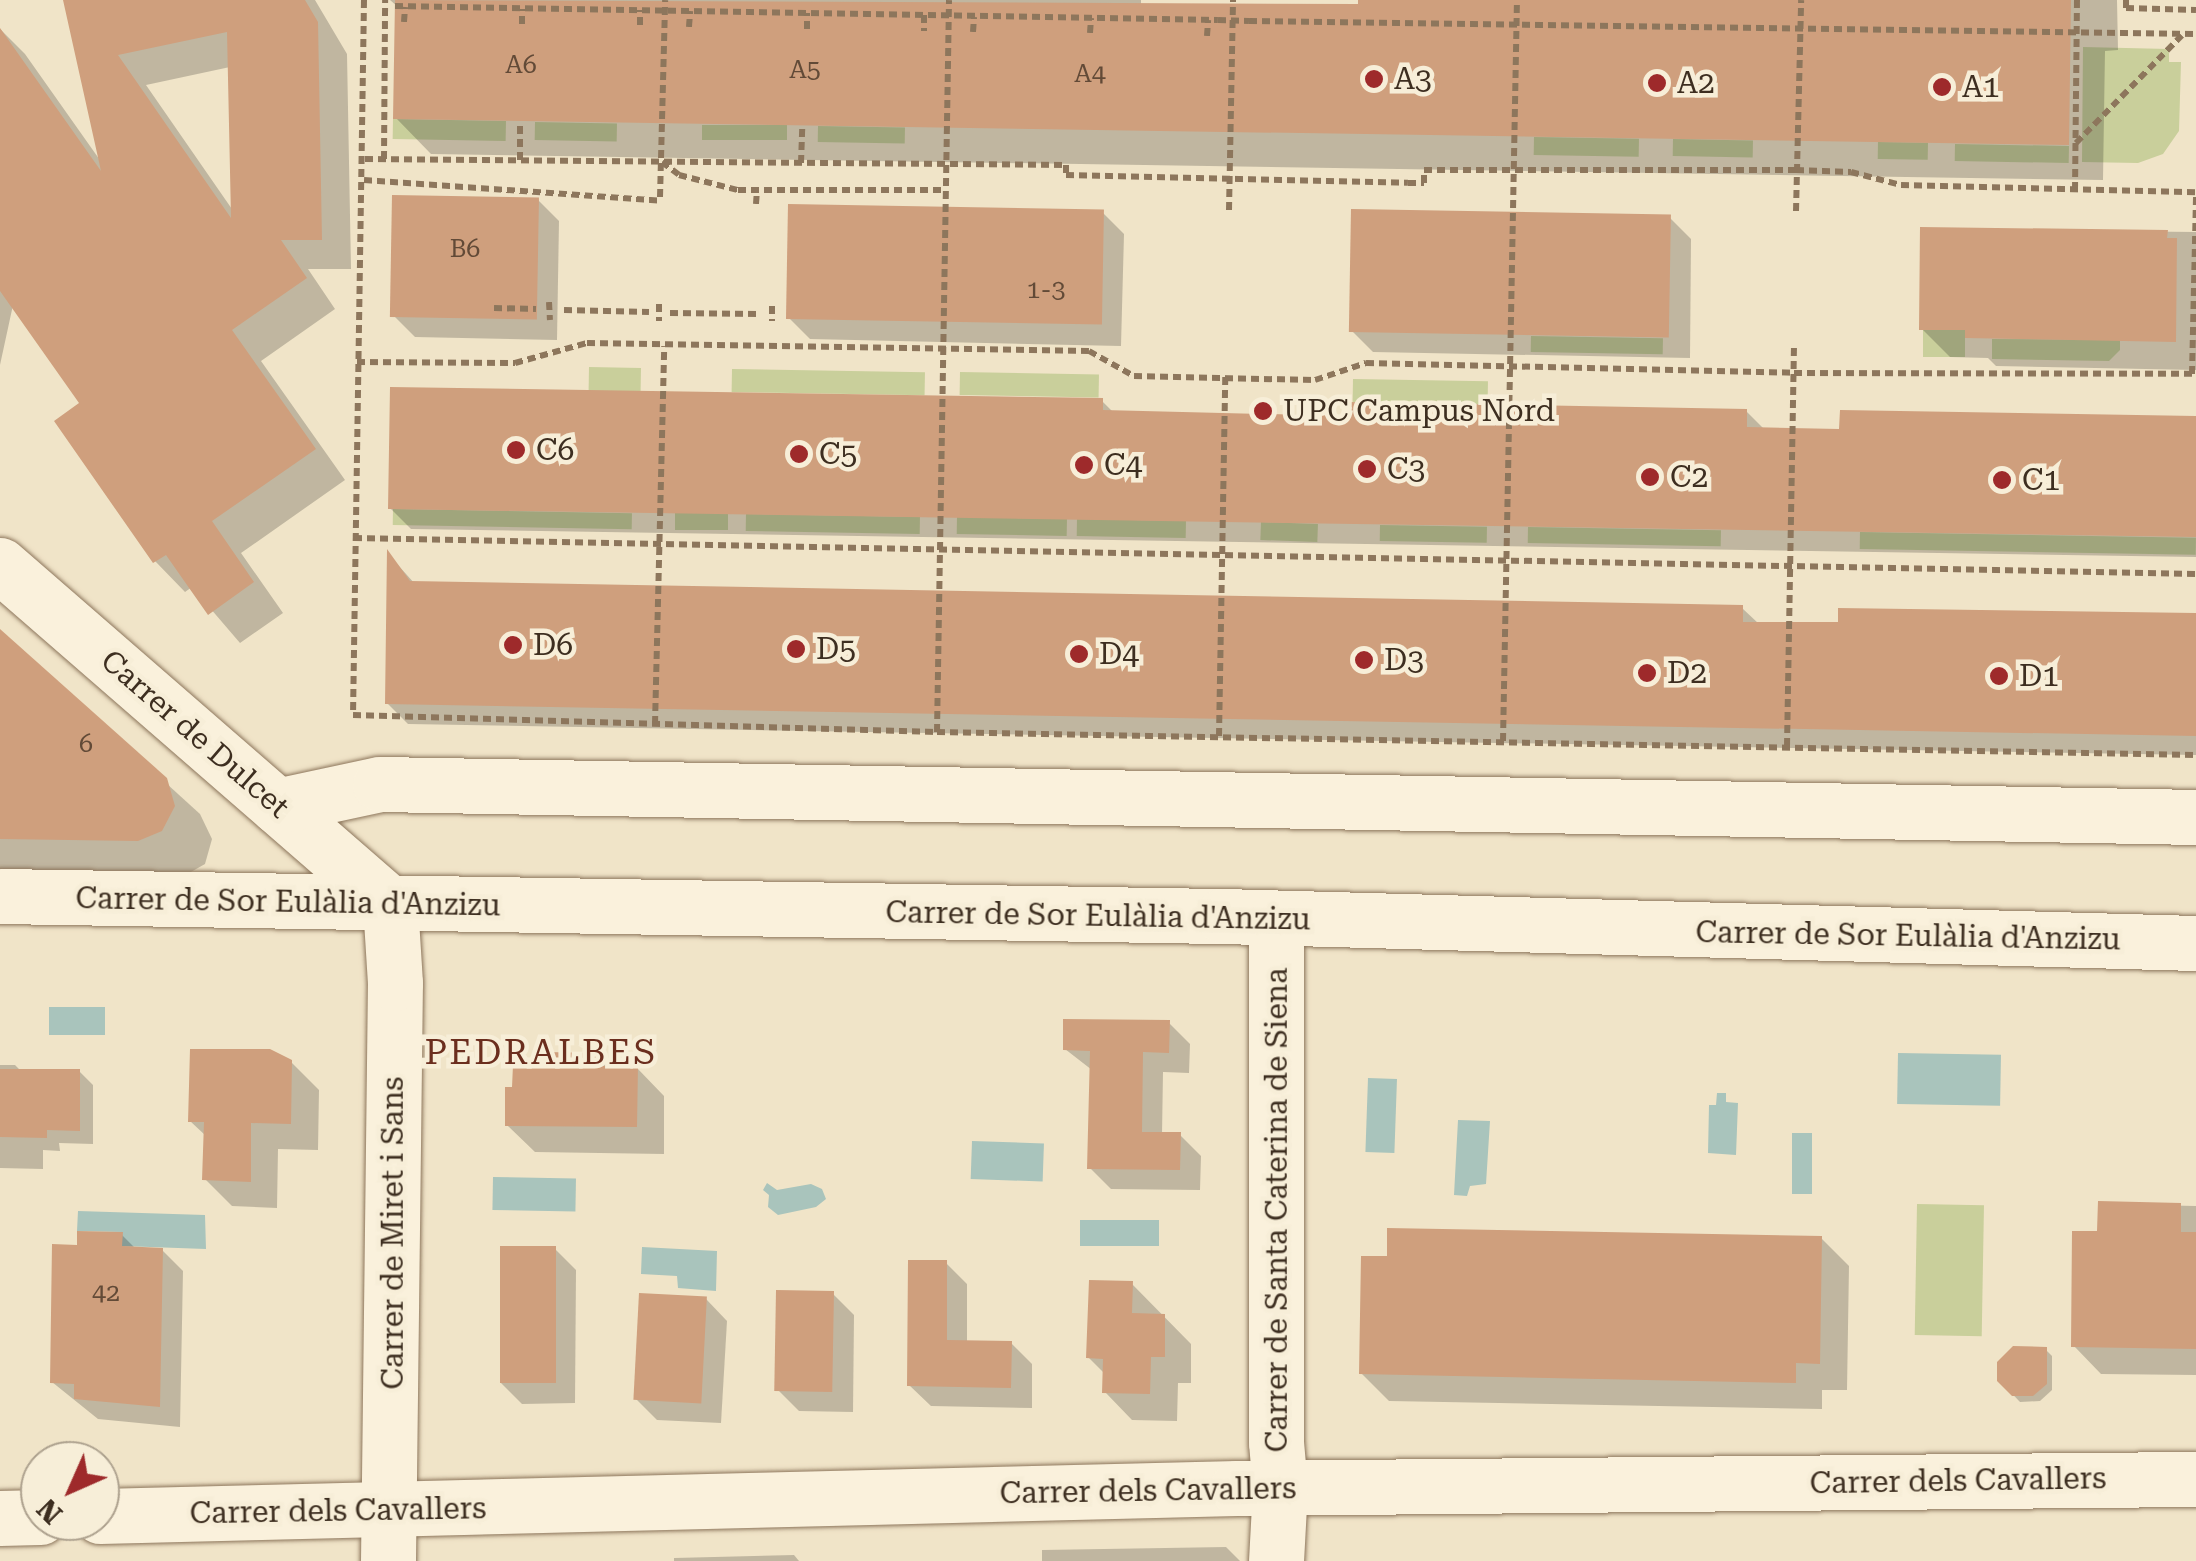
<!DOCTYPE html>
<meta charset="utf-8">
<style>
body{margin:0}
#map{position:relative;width:2196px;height:1561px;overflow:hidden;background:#f0e4c8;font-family:"Roboto Serif",serif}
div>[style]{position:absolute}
.green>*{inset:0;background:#c9cf9b;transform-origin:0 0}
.water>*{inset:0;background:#a9c4bc;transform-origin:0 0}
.shadow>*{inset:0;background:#0003}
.building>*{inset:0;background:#cf9f7d;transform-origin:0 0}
.path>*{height:6px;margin-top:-3px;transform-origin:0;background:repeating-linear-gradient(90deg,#8d765c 0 8px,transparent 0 13px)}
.roads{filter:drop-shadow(0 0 2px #8d765c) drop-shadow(0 0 2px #8d765c)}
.minor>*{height:55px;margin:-27.5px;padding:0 27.5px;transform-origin:27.5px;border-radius:27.5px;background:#faf1dc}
.path-bridge>*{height:6px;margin-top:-3px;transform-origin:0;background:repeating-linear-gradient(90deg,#8d765c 0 8px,transparent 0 13px)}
.dots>*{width:28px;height:28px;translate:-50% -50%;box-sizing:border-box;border:5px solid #f7eed8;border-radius:50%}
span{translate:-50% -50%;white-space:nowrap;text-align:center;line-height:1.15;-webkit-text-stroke:9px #f7eed8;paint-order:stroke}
.number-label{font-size:25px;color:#624a37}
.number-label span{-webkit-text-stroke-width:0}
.poi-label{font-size:30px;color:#3d2e20}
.left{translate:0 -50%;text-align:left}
.street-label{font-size:30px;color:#3d2e20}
.quarter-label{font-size:35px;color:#6b2e1e;letter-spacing:2.5px}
.north{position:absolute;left:20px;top:1441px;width:100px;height:100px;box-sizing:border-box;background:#f7eed8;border:2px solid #ada18e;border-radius:50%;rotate:225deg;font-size:28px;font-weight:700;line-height:40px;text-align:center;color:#3d2e20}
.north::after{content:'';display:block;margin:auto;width:35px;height:45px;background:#9e2a2b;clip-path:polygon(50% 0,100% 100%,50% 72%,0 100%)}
</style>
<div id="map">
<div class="green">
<div style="clip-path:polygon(2083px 47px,2169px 49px,2169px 62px,2181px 62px,2179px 131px,2163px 154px,2138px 163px,2082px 162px)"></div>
<div style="left:393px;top:119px;width:113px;height:20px;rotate:1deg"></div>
<div style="left:535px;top:122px;width:82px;height:18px;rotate:1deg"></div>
<div style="left:702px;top:125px;width:85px;height:15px"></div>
<div style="left:818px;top:126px;width:87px;height:16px;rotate:1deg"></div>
<div style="left:1534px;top:137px;width:105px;height:18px;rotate:1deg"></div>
<div style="left:1673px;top:139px;width:80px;height:17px;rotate:1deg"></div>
<div style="left:1878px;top:142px;width:50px;height:17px;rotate:1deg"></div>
<div style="left:1955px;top:144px;width:114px;height:17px;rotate:1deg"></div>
<div style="left:1923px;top:330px;width:42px;height:27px"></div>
<div style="left:1531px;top:336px;width:132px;height:16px;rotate:1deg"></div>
<div style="clip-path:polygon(1992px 339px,2120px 340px,2120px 350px,2109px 361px,1992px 359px)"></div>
<div style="left:589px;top:367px;width:52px;height:24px;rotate:1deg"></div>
<div style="left:732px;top:369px;width:193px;height:23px;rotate:1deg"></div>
<div style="left:960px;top:372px;width:139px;height:23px;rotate:1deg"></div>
<div style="left:1353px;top:379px;width:135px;height:23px;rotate:1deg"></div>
<div style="left:393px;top:509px;width:239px;height:16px;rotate:1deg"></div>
<div style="left:675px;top:513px;width:53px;height:17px"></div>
<div style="left:746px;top:514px;width:174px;height:17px;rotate:1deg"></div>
<div style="left:957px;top:517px;width:110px;height:17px;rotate:1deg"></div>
<div style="left:1077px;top:519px;width:109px;height:17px;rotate:1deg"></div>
<div style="left:1261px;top:522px;width:57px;height:18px;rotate:2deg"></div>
<div style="left:1380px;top:525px;width:107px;height:16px;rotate:1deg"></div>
<div style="left:1528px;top:527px;width:193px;height:16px;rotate:1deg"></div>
<div style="left:1860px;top:532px;width:336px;height:17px;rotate:1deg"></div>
<div style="left:1917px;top:1204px;width:67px;height:131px;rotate:1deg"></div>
</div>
<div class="water">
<div style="left:105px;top:1007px;width:28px;height:56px;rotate:90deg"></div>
<div style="left:1898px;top:1053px;width:103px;height:51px;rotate:1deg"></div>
<div style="left:1368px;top:1078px;width:29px;height:74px;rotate:2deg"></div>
<div style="clip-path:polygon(1717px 1093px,1726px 1093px,1726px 1102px,1738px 1103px,1736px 1155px,1708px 1153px,1709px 1105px,1716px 1105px)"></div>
<div style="clip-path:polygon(1458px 1120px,1490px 1121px,1486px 1184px,1470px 1186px,1467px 1196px,1454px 1195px)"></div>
<div style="left:1792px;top:1133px;width:20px;height:61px"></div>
<div style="left:972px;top:1141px;width:72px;height:38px;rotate:2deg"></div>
<div style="left:493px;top:1177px;width:83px;height:33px;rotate:1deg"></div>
<div style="clip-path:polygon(767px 1183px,777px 1190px,811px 1184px,822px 1189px,826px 1199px,816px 1207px,778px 1215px,768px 1207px,769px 1195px,763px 1190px)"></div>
<div style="clip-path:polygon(78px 1211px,205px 1215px,206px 1249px,122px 1246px,122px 1232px,77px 1231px)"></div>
<div style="left:1080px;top:1220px;width:79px;height:26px"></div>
<div style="clip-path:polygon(642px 1247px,717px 1251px,716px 1291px,678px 1288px,677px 1276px,641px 1274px)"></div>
</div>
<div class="shadow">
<div style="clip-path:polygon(evenodd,66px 0,315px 0,347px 54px,351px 269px,308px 269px,335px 309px,261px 361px,345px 480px,241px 553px,283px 613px,240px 643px,192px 587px,185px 592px,155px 561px,83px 403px,13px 305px,0 365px,0 29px,25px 54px,102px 163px,66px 0,230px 67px,234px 212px,146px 85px,230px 67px)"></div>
<div style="clip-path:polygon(390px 0,1141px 0,1141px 4px,1360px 7px,1360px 0,2117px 0,2118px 50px,2105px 51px,2103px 180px,431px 154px,396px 118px,398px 7px)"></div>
<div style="clip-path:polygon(538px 200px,559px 221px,557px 340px,415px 337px,394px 316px)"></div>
<div style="clip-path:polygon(1102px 212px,1124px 234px,1121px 346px,810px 339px,789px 318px)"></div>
<div style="clip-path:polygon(1670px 218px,1691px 239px,1690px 358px,1373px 352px,1352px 331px)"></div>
<div style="clip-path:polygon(1922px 229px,2196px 232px,2196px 370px,1996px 366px,1988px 358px,1950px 357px,1922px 329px)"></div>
<div style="clip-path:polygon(1102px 401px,1114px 413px,1351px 419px,1746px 411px,1765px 430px,1842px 431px,2196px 419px,2196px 557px,411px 529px,390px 508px)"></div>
<div style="clip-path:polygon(389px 555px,415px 584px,1742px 608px,1759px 624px,2196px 615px,2196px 755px,408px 724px,387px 703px)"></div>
<div style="clip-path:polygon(0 632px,200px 814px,212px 839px,205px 864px,182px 877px,0 875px)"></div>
<div style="clip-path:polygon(1169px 1023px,1190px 1044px,1189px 1073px,1163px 1072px,1162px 1135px,1180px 1135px,1201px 1156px,1200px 1190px,1111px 1189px,1090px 1168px,1092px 1070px,1065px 1049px)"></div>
<div style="clip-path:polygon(598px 1055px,611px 1068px,637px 1068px,664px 1096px,664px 1154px,535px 1152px,507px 1125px,515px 1089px)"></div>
<div style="clip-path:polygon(291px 1062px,319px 1090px,318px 1150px,278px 1149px,277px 1208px,232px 1206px,205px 1179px,206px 1136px,190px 1121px)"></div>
<div style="clip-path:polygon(0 1065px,15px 1065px,22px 1072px,79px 1071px,93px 1085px,93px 1144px,59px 1143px,60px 1151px,43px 1150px,43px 1169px,0 1168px)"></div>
<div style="clip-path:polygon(2100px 1204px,2196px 1206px,2196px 1375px,2101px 1374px,2074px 1346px,2100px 1234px)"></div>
<div style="clip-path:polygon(122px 1235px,136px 1249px,162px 1250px,183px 1271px,180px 1427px,98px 1419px,52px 1382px)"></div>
<div style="clip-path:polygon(1821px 1238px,1849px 1266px,1847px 1390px,1822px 1390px,1822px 1409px,1389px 1401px,1361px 1373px)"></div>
<div style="clip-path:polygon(555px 1249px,576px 1270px,575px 1403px,522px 1404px,501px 1383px)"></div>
<div style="clip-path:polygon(946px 1263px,967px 1284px,967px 1343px,1011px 1343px,1032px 1364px,1032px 1408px,931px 1406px,909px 1385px)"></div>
<div style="clip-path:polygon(1132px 1284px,1191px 1344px,1191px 1383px,1178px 1383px,1177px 1421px,1132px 1420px,1105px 1392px,1105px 1374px,1088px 1357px)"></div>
<div style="clip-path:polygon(833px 1294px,854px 1315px,853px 1412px,799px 1411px,778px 1390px)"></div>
<div style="clip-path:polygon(706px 1299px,727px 1321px,721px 1423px,657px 1420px,636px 1399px)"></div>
<div style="clip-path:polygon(2046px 1350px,2052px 1356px,2052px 1390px,2040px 1401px,2020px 1402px,1999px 1380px)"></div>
<div style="clip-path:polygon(1226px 1547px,1240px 1561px,1042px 1561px,1042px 1550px)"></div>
<div style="clip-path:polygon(794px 1555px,799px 1561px,674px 1561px,674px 1558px)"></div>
</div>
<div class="building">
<div style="clip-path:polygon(evenodd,63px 0,305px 0,318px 22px,322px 240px,281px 240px,307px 278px,232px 330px,316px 449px,212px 521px,254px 582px,208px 615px,166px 555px,153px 563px,54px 421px,79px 403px,0 291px,0 28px,101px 171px,63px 0,227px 32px,231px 218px,118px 55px,227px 32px)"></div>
<div style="clip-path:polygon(395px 0,1358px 4px,1358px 0,2071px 0,2069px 145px,393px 119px)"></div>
<div style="left:392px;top:195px;width:147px;height:122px;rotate:1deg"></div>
<div style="left:788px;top:204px;width:316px;height:115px;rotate:1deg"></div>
<div style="left:1351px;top:209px;width:320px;height:123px;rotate:1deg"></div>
<div style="clip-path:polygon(1920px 227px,2168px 230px,2167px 238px,2177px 238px,2176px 342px,1965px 338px,1965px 330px,1919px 330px)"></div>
<div style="clip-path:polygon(390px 387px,1103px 398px,1103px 410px,1348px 416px,1348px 402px,1747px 409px,1747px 427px,1839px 429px,1840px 410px,2196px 416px,2196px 537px,388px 509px)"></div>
<div style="clip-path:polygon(387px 549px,410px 581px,1743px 605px,1743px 622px,1838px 622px,1838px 608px,2196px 613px,2196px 736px,385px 704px)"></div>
<div style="clip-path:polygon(0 629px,167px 778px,175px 806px,162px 831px,138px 841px,0 839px)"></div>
<div style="clip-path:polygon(1063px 1019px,1170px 1020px,1169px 1053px,1143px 1052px,1142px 1132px,1181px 1132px,1180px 1170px,1087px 1169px,1090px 1051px,1063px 1050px)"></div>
<div style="clip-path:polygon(190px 1049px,270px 1049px,292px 1060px,291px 1124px,251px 1123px,251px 1182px,202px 1180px,204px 1122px,188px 1122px)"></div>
<div style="clip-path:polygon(544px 1052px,600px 1053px,599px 1066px,638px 1066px,637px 1127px,505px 1126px,505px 1087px,512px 1087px,513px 1065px,544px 1065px)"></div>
<div style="clip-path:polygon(0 1069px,80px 1069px,80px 1131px,47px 1130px,47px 1138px,0 1137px)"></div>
<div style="clip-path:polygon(2098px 1201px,2181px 1203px,2181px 1232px,2196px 1232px,2196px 1349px,2071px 1347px,2072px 1231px,2097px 1231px)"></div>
<div style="clip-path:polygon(1387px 1228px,1822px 1236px,1820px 1364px,1796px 1363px,1796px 1383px,1359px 1374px,1361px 1256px,1387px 1256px)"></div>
<div style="clip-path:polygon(77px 1231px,123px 1232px,122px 1246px,163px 1248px,160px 1407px,74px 1399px,74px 1384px,50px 1383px,52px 1244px,77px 1245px)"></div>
<div style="left:556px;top:1246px;width:137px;height:56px;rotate:90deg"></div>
<div style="clip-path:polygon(908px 1260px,947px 1260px,947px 1340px,1012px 1341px,1011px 1388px,907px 1386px)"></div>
<div style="clip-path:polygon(1089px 1280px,1133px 1281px,1132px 1313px,1165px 1314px,1165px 1357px,1151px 1357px,1150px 1394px,1102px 1393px,1103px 1359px,1086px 1358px)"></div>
<div style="left:834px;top:1291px;width:101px;height:58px;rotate:91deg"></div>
<div style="left:639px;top:1293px;width:68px;height:107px;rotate:3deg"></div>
<div style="clip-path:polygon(2013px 1346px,2047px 1347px,2047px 1384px,2033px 1396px,2012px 1396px,1997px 1381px,1997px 1362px)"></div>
</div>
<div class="path">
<div style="left:364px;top:0;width:715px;rotate:90.88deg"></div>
<div style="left:353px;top:715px;width:584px;rotate:1.67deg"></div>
<div style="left:937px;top:732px;width:1259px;rotate:1.05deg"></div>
<div style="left:2126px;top:0;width:8px;rotate:90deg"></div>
<div style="left:2126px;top:8px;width:70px;rotate:1.6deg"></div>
<div style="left:395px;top:6px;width:823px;rotate:0.97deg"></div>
<div style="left:924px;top:15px;width:16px;rotate:90deg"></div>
<div style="left:1249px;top:21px;width:947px;rotate:0.79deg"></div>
<div style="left:404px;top:22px;width:15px;rotate:-86deg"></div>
<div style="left:522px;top:24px;width:15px;rotate:-90deg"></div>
<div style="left:640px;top:25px;width:15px;rotate:-90deg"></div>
<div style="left:689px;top:27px;width:16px;rotate:-86deg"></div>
<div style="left:807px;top:29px;width:16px;rotate:-90deg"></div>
<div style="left:973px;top:32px;width:15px;rotate:-86deg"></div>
<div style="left:1090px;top:33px;width:15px;rotate:-86deg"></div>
<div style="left:1207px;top:36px;width:16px;rotate:-86deg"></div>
<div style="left:2076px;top:143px;width:151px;rotate:-45.5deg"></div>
<div style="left:365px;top:159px;width:701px;rotate:0.49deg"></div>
<div style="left:1066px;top:165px;width:10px;rotate:90deg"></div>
<div style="left:1066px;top:175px;width:342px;rotate:1.3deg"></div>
<div style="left:1408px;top:183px;width:16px"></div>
<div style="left:1424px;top:183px;width:13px;rotate:-90deg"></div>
<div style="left:1424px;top:170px;width:372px"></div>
<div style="left:1796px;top:170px;width:55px;rotate:2.1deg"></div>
<div style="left:1851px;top:172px;width:52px;rotate:14.6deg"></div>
<div style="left:1901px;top:185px;width:295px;rotate:1.4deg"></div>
<div style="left:384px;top:159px;width:159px;rotate:-89.6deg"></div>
<div style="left:520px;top:160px;width:39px;rotate:-90deg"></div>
<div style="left:662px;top:162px;width:21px;rotate:37deg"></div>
<div style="left:679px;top:175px;width:61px;rotate:14.3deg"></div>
<div style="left:738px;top:190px;width:207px"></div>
<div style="left:801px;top:163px;width:38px;rotate:-88deg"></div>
<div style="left:364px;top:180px;width:298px;rotate:4deg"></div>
<div style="left:2075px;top:190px;width:190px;rotate:-89.4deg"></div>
<div style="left:660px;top:197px;width:197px;rotate:-88.5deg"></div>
<div style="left:756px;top:204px;width:13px;rotate:-86deg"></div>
<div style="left:1229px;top:210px;width:210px;rotate:-88.9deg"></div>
<div style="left:1796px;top:211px;width:211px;rotate:-88.6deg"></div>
<div style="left:549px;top:302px;width:18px;rotate:87deg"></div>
<div style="left:659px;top:304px;width:17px;rotate:90deg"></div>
<div style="left:772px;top:306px;width:15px;rotate:90deg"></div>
<div style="left:494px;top:308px;width:42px;rotate:1.4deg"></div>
<div style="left:564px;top:310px;width:85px;rotate:1.3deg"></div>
<div style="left:670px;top:313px;width:88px;rotate:0.7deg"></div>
<div style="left:357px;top:362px;width:158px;rotate:0.4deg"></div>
<div style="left:515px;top:363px;width:75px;rotate:-15.5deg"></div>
<div style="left:587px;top:343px;width:502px;rotate:0.91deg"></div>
<div style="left:1089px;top:351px;width:51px;rotate:29.1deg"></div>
<div style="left:1134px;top:376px;width:181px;rotate:1.3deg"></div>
<div style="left:1315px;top:380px;width:54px;rotate:-18.4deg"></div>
<div style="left:1366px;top:363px;width:428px;rotate:1.3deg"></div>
<div style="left:1794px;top:373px;width:402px;rotate:0.1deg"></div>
<div style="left:2192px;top:374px;width:180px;rotate:-88.7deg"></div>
<div style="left:354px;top:538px;width:1842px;rotate:1.12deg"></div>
<div style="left:655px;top:724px;width:378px;rotate:-88.6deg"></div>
<div style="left:937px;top:732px;width:732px;rotate:-89.06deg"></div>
<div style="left:1219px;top:736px;width:359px;rotate:-89deg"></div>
<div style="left:1503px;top:741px;width:741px;rotate:-88.92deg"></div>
<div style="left:1787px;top:746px;width:398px;rotate:-89deg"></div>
</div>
<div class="roads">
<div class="minor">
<div style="left:0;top:565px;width:517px;rotate:41deg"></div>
<div style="left:277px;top:806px;width:105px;rotate:-12.1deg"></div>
<div style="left:380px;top:784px;width:1816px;rotate:1.04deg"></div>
<div style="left:0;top:896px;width:1223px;rotate:0.94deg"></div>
<div style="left:1223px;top:916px;width:973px;rotate:1.59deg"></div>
<div style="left:100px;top:1516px;width:1137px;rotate:-1.41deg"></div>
<div style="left:1237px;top:1488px;width:959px;rotate:-0.54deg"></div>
<div style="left:0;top:1518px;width:40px;rotate:-1.4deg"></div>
<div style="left:388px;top:1561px;width:578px;rotate:-89.31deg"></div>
<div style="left:395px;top:983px;width:79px;rotate:-93.6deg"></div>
<div style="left:1276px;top:1561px;width:73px;rotate:-86.9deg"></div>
<div style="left:1280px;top:1488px;width:46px;rotate:-95deg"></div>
<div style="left:1276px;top:1442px;width:524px;rotate:-90deg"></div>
</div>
</div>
<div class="path-bridge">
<div style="left:1218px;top:20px;width:31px;rotate:2deg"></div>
</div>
<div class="dots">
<div style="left:1374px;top:79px;background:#9e2a2b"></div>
<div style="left:1657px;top:83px;background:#9e2a2b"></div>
<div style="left:1942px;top:87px;background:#9e2a2b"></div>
<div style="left:1263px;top:411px;background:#9e2a2b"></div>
<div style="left:516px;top:450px;background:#9e2a2b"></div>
<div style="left:799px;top:454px;background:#9e2a2b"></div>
<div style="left:1084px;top:465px;background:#9e2a2b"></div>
<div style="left:1367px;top:469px;background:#9e2a2b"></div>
<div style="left:1650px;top:477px;background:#9e2a2b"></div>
<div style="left:2002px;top:480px;background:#9e2a2b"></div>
<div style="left:513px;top:645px;background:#9e2a2b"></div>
<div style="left:796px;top:649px;background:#9e2a2b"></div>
<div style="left:1079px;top:654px;background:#9e2a2b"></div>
<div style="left:1364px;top:660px;background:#9e2a2b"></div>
<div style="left:1647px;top:673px;background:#9e2a2b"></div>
<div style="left:1999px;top:676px;background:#9e2a2b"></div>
</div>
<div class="number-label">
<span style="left:521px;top:65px">A6</span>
<span style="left:805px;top:70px">A5</span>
<span style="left:1090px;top:74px">A4</span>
<span style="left:465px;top:249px">B6</span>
<span style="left:1046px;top:290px">1-3</span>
<span style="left:86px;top:744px">6</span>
<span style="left:106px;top:1293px">42</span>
</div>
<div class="poi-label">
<span class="left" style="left:1394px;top:79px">A3</span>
<span class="left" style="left:1677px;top:83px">A2</span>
<span class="left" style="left:1962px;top:87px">A1</span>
<span class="left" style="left:1283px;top:411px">UPC Campus Nord</span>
<span class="left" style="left:536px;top:450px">C6</span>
<span class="left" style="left:819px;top:454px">C5</span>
<span class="left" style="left:1104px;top:465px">C4</span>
<span class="left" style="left:1387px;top:469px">C3</span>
<span class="left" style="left:1670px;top:477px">C2</span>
<span class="left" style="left:2022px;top:480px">C1</span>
<span class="left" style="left:533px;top:645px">D6</span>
<span class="left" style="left:816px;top:649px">D5</span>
<span class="left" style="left:1099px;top:654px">D4</span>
<span class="left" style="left:1384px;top:660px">D3</span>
<span class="left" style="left:1667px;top:673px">D2</span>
<span class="left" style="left:2019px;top:676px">D1</span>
</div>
<div class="street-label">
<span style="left:195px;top:734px;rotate:41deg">Carrer de Dulcet</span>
<span style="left:288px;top:902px;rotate:1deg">Carrer de Sor Eulàlia d'Anzizu</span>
<span style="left:1098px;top:916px;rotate:1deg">Carrer de Sor Eulàlia d'Anzizu</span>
<span style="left:1908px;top:936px;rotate:1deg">Carrer de Sor Eulàlia d'Anzizu</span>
<span style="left:1277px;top:1210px;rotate:-90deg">Carrer de Santa Caterina de Siena</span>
<span style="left:393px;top:1233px;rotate:-90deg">Carrer de Miret i Sans</span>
<span style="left:1958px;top:1481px;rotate:-1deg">Carrer dels Cavallers</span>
<span style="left:1148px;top:1491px;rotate:-1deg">Carrer dels Cavallers</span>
<span style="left:338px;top:1511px;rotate:-1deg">Carrer dels Cavallers</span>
</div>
<div class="quarter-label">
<span style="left:541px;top:1053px">PEDRALBES</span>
</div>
<div class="north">N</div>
</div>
